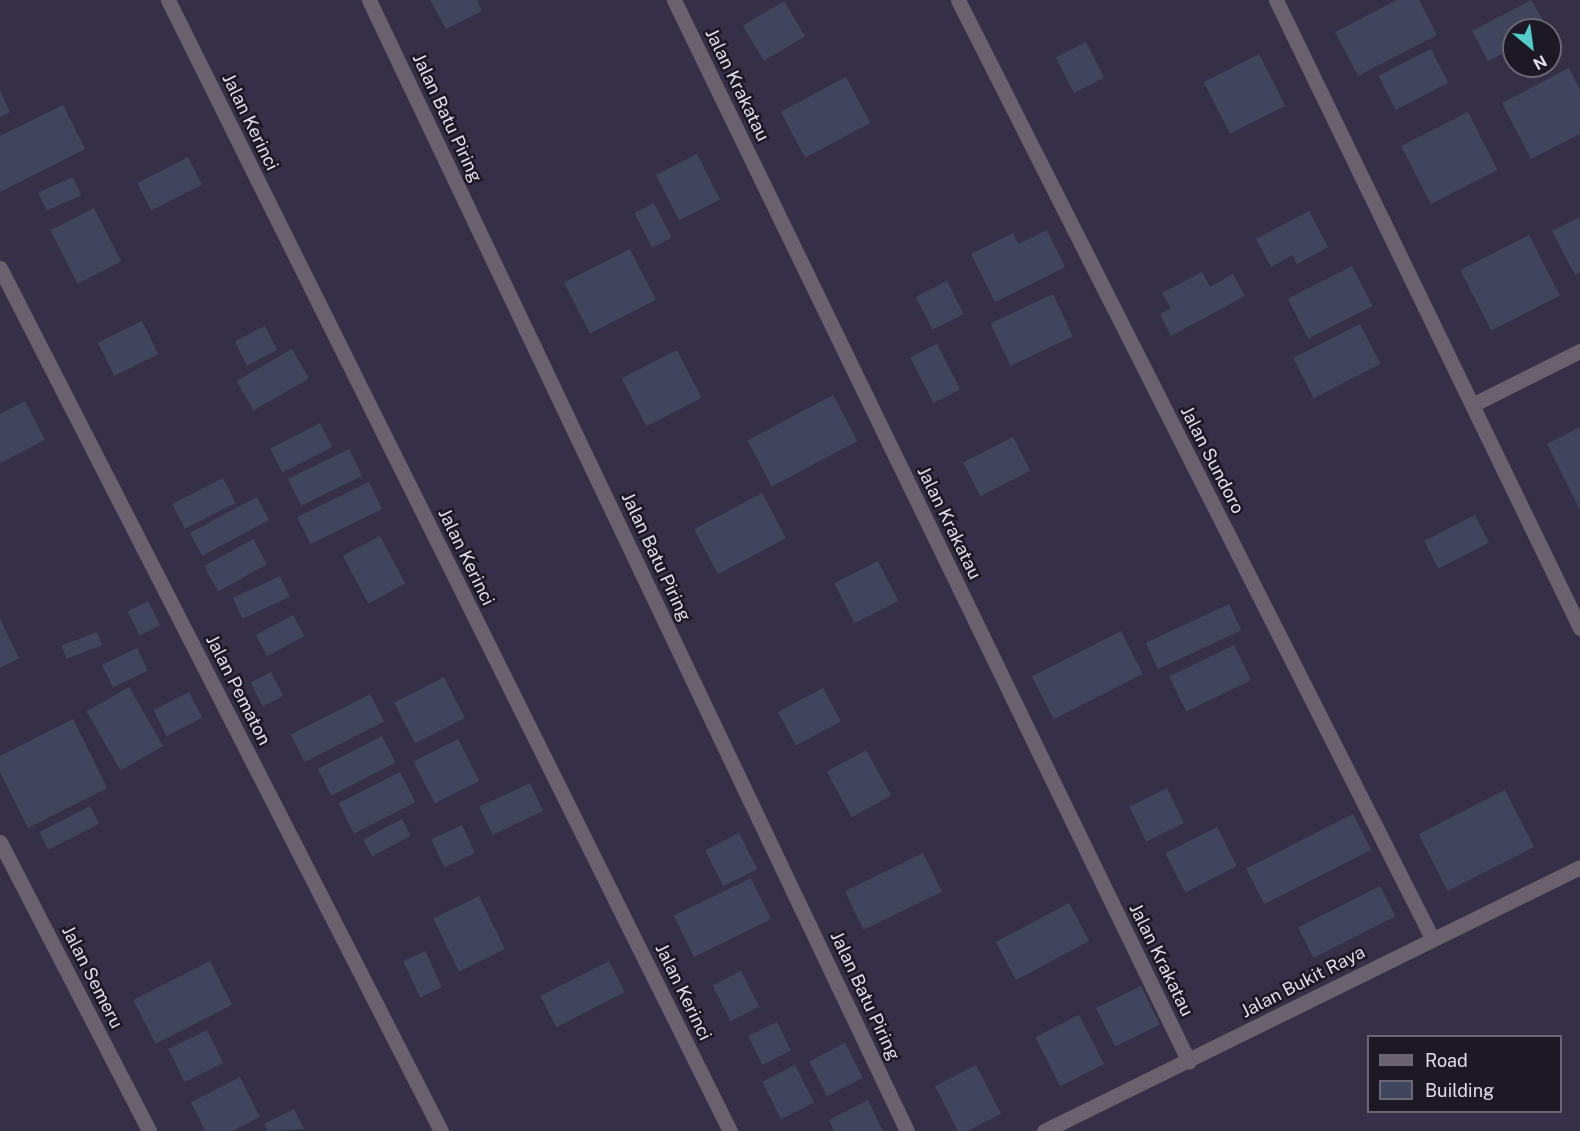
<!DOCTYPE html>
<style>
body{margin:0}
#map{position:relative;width:1580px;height:1131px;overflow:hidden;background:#352f47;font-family:"Public Sans",sans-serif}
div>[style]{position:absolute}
.building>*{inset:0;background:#40455e;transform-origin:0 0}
.minor>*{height:15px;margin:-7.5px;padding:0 7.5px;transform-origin:7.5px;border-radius:7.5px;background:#69616c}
.tertiary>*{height:15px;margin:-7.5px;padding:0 7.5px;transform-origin:7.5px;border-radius:7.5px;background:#69616c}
span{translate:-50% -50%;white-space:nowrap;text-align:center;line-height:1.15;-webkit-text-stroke:5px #1c1924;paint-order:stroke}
.street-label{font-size:18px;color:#e0ddec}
.legend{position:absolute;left:1367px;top:1035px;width:195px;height:78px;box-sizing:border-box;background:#1c1924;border:2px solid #6a6774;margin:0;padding:8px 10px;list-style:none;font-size:18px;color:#e0ddec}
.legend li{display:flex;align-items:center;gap:12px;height:30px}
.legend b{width:30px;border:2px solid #6a6774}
.north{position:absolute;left:1502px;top:18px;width:60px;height:60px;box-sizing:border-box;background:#1c1924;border:2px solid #6a6774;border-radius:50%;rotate:151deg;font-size:16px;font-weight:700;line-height:24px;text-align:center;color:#e0ddec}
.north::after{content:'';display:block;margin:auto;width:21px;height:27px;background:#53cdca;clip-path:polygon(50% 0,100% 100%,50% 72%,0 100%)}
</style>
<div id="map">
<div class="building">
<div style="clip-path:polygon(430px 0,477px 0,482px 11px,446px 29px)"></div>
<div style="clip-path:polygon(1397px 0,1419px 0,1437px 35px,1358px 76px,1335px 32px)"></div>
<div style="clip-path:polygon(1531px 0,1549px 30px,1514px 30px,1514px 48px,1488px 61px,1472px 31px)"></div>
<div style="left:784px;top:1px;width:41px;height:48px;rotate:59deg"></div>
<div style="left:1086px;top:42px;width:40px;height:34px;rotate:63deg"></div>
<div style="left:1431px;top:49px;width:38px;height:59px;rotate:63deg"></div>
<div style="left:1259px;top:54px;width:58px;height:62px;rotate:63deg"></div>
<div style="clip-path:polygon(1569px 68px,1580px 90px,1580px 134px,1531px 159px,1502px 103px)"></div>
<div style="left:846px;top:77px;width:52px;height:74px;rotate:62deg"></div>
<div style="clip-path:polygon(0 91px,10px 112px,0 117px)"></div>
<div style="clip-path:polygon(63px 105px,85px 149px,0 192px,0 136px)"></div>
<div style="left:1468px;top:112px;width:65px;height:75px;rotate:63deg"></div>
<div style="left:697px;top:154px;width:51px;height:46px;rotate:63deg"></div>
<div style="left:188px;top:157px;width:31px;height:57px;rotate:63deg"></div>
<div style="left:73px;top:177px;width:20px;height:38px;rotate:66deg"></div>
<div style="left:654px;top:203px;width:39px;height:22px;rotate:63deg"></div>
<div style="left:94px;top:208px;width:60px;height:49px;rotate:63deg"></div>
<div style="clip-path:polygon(1309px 211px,1328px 247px,1297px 264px,1292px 255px,1271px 267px,1256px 239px)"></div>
<div style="clip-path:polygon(1580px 217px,1580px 272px,1575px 275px,1552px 231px)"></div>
<div style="clip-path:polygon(1047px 230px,1065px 267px,995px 302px,971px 254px,1013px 233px,1018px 244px)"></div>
<div style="left:1529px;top:235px;width:68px;height:77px;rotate:63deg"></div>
<div style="left:630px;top:249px;width:57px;height:74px;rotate:63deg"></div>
<div style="left:1352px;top:266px;width:45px;height:72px;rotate:63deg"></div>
<div style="clip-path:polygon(1202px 272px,1210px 287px,1233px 274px,1245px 296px,1171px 336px,1160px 314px,1171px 308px,1162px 293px)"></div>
<div style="left:947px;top:281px;width:37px;height:35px;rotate:63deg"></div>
<div style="left:1053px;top:294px;width:47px;height:69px;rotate:65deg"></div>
<div style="left:142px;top:321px;width:37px;height:49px;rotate:64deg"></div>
<div style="left:1360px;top:324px;width:45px;height:75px;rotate:63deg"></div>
<div style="left:265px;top:326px;width:27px;height:34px;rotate:63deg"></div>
<div style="left:937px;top:344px;width:51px;height:30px;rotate:63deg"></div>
<div style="left:292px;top:349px;width:34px;height:64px;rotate:60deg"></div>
<div style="left:677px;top:350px;width:54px;height:62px;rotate:63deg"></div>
<div style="left:833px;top:395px;width:52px;height:97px;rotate:62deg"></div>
<div style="clip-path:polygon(25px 401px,45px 440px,0 463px,0 414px)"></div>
<div style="left:320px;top:423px;width:27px;height:56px;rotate:63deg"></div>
<div style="clip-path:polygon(1580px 427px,1580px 510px,1547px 444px)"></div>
<div style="left:1013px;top:437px;width:38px;height:56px;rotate:63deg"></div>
<div style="left:349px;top:449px;width:30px;height:68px;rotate:64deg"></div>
<div style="left:223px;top:478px;width:28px;height:57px;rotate:63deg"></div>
<div style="left:369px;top:482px;width:30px;height:80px;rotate:64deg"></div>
<div style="left:762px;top:493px;width:51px;height:77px;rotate:62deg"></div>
<div style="left:257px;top:497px;width:26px;height:76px;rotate:62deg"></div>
<div style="left:1475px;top:515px;width:31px;height:57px;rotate:63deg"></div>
<div style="left:380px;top:536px;width:54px;height:42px;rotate:62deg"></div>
<div style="left:253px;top:539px;width:29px;height:56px;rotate:61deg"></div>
<div style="left:878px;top:561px;width:45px;height:49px;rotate:63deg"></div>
<div style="left:280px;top:576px;width:23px;height:52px;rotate:65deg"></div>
<div style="left:148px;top:601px;width:27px;height:23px;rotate:63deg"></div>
<div style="left:1229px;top:604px;width:29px;height:92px;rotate:65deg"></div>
<div style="left:293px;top:615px;width:24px;height:42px;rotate:62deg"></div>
<div style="clip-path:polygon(0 619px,19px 658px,0 668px)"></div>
<div style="left:1121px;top:631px;width:48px;height:100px;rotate:63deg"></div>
<div style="left:97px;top:632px;width:14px;height:38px;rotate:69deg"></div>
<div style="left:1234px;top:645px;width:39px;height:72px;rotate:64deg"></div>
<div style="left:137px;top:648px;width:25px;height:39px;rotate:64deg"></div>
<div style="left:271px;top:672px;width:27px;height:23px;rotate:63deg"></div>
<div style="left:444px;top:677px;width:46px;height:56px;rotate:63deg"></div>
<div style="left:129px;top:687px;width:68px;height:49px;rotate:60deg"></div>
<div style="left:823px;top:688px;width:38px;height:51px;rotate:62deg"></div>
<div style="left:189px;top:692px;width:29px;height:40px;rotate:63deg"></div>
<div style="left:370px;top:694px;width:31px;height:89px;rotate:63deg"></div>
<div style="clip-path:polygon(73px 719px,107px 788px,28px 828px,0 772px,0 756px)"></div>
<div style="left:382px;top:736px;width:30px;height:72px;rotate:63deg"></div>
<div style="left:458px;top:739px;width:47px;height:50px;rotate:63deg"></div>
<div style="left:866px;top:750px;width:52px;height:45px;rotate:61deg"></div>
<div style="left:400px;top:772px;width:34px;height:69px;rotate:63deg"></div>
<div style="left:530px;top:783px;width:31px;height:56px;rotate:65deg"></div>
<div style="left:1167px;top:788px;width:39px;height:42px;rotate:64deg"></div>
<div style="left:1505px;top:790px;width:64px;height:97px;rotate:63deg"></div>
<div style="left:90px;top:806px;width:20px;height:57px;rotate:63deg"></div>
<div style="left:1353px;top:814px;width:40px;height:120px;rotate:63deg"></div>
<div style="left:402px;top:819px;width:19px;height:44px;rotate:62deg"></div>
<div style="left:462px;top:825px;width:31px;height:34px;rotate:65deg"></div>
<div style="left:1217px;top:827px;width:44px;height:58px;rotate:63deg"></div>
<div style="left:739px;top:833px;width:40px;height:38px;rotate:63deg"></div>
<div style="left:923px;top:853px;width:43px;height:87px;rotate:64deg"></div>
<div style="left:751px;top:878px;width:46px;height:86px;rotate:64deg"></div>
<div style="left:1380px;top:886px;width:34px;height:92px;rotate:63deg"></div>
<div style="left:479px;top:896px;width:59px;height:51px;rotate:64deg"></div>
<div style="left:1069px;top:903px;width:43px;height:83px;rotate:62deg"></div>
<div style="left:425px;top:951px;width:40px;height:24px;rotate:65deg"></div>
<div style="left:210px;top:961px;width:49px;height:86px;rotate:63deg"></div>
<div style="left:609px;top:961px;width:35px;height:77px;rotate:63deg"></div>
<div style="left:741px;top:971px;width:40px;height:32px;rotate:63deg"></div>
<div style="left:1141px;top:986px;width:43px;height:50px;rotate:64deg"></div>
<div style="left:1079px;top:1015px;width:55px;height:49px;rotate:63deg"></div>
<div style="left:777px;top:1022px;width:32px;height:32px;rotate:64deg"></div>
<div style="left:207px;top:1030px;width:37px;height:43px;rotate:64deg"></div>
<div style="left:845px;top:1043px;width:39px;height:40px;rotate:63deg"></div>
<div style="left:795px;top:1065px;width:42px;height:37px;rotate:63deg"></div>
<div style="left:976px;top:1065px;width:55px;height:46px;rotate:63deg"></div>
<div style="clip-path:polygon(240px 1077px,260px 1117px,232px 1131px,205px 1131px,191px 1102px)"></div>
<div style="clip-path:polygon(868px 1100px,883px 1131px,834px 1131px,829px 1120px)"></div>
<div style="clip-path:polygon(294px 1109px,304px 1129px,268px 1131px,264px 1124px)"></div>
</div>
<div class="minor">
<div style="left:168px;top:0;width:1263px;rotate:63.58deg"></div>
<div style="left:369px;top:0;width:1252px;rotate:64.56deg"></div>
<div style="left:674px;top:0;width:1180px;rotate:64.13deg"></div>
<div style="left:958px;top:0;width:1051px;rotate:63.19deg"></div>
<div style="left:1276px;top:0;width:698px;rotate:64.17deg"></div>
<div style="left:0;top:268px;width:969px;rotate:62.93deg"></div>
<div style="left:1474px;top:404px;width:119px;rotate:-26.6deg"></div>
<div style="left:0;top:842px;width:325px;rotate:62.7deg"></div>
</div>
<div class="tertiary">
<div style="left:1044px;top:1131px;width:597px;rotate:-26.22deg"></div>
</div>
<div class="street-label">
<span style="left:737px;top:85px;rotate:64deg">Jalan Krakatau</span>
<span style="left:447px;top:118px;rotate:65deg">Jalan Batu Piring</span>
<span style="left:250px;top:122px;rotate:64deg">Jalan Kerinci</span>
<span style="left:1212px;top:460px;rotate:63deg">Jalan Sundoro</span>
<span style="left:949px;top:523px;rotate:64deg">Jalan Krakatau</span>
<span style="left:466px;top:557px;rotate:64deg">Jalan Kerinci</span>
<span style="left:656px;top:557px;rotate:65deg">Jalan Batu Piring</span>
<span style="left:238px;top:690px;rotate:63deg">Jalan Pematon</span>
<span style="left:1161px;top:960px;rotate:64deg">Jalan Krakatau</span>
<span style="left:92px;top:977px;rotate:63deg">Jalan Semeru</span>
<span style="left:1303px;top:982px;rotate:-27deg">Jalan Bukit Raya</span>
<span style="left:683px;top:992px;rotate:64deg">Jalan Kerinci</span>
<span style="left:865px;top:996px;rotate:65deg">Jalan Batu Piring</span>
</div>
<ul class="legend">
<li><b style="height:8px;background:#69616c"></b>Road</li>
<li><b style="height:16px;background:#40455e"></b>Building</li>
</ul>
<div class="north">N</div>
</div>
